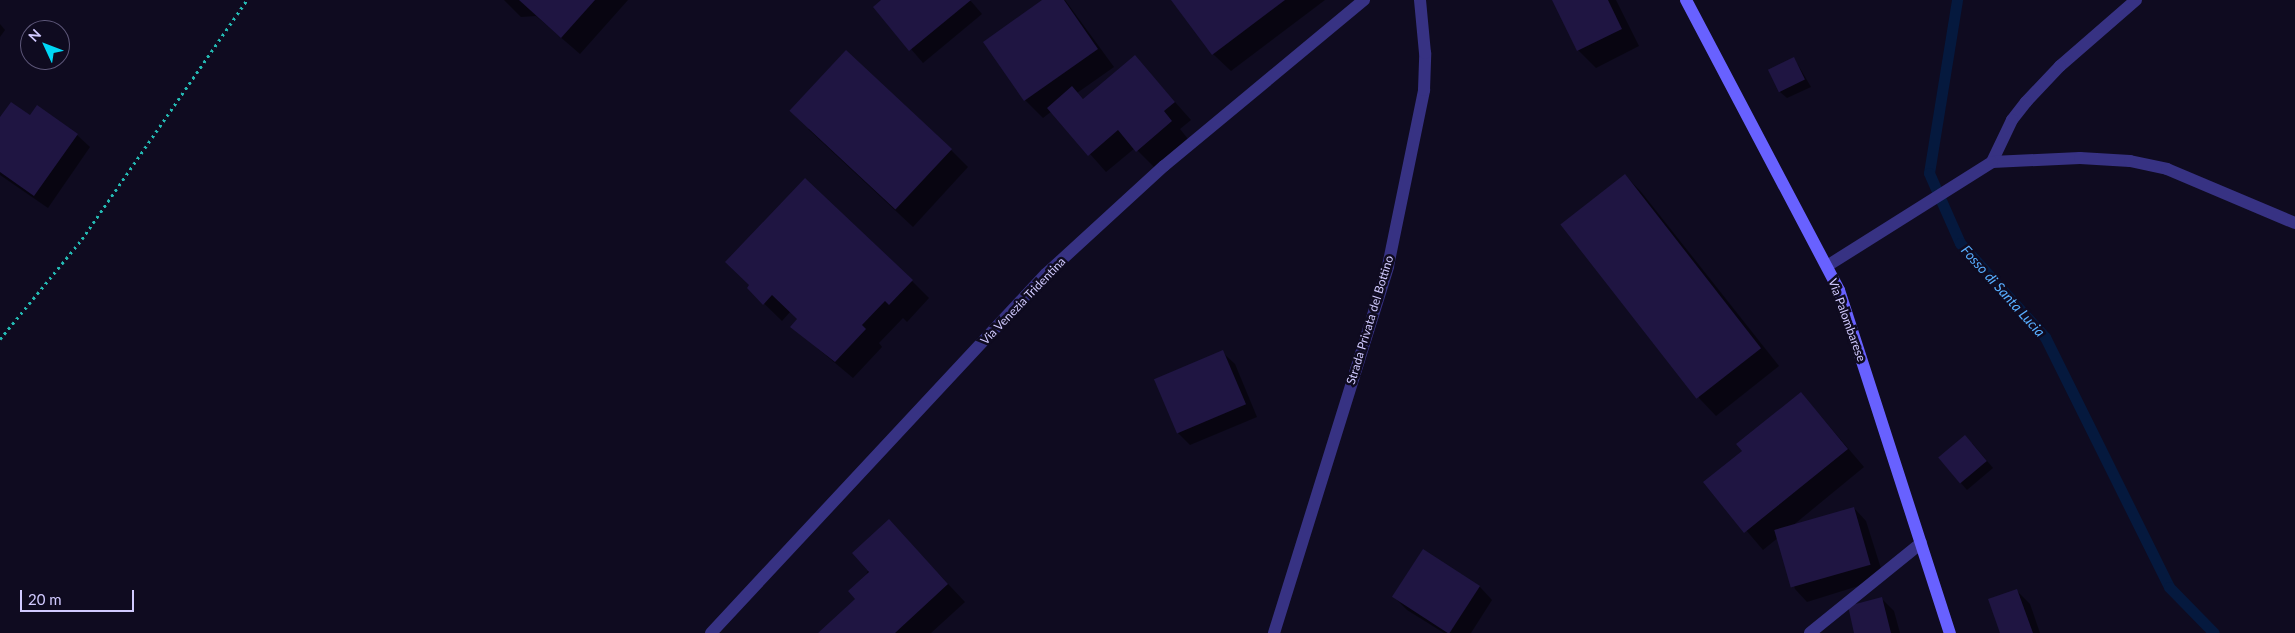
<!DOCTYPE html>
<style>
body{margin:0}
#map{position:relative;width:2295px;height:633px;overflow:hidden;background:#0f0b20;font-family:Lato,sans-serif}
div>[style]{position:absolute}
.shadow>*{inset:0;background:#0007}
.stream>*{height:11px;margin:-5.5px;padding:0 5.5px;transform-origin:5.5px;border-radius:5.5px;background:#05193e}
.building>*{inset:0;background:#1f1542;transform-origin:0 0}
.path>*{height:3px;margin-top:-1.5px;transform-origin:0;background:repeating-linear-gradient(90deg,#24b9b3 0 2.5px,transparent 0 6.5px)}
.service>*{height:12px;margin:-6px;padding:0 6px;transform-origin:6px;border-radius:6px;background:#373283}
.minor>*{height:12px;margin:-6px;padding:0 6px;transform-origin:6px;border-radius:6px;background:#373283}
.secondary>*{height:12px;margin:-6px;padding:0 6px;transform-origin:6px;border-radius:6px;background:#6861ff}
span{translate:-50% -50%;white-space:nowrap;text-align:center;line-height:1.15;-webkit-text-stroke:5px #0f0b20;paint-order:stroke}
.street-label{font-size:12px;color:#d1caff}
.water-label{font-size:14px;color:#58aeff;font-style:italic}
.north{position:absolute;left:20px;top:20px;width:50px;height:50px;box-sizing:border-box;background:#0f0b20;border:1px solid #5d5779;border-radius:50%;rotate:313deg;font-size:14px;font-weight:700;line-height:20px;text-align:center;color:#d1caff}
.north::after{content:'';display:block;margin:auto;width:18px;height:22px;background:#00d7f5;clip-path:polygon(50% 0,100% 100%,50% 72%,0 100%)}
.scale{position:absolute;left:20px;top:590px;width:114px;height:22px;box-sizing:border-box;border:2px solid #d1caff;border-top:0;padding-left:6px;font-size:15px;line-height:18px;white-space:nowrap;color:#d1caff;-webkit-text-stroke:4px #0f0b20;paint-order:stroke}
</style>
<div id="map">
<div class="shadow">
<div style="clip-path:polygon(504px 0,628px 0,580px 54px,536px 16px,521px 17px)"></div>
<div style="clip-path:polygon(883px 0,970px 0,982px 14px,923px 63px,875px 7px)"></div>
<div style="clip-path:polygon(1044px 0,1065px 0,1114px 67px,1077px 93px,1084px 100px,1135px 57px,1191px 120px,1180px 129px,1188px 139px,1155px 168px,1135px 148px,1106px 172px,1052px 111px,1043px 118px,1025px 100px,984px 42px)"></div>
<div style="clip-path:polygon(1173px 0,1325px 0,1231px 71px,1213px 54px)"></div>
<div style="clip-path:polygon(1554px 0,1616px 0,1639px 46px,1596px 68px,1578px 50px)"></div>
<div style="clip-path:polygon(0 24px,5px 30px,0 37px)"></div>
<div style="clip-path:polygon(1794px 58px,1811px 87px,1787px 98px,1780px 92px)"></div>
<div style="clip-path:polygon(0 119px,77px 135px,90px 147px,48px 208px,0 175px)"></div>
<div style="clip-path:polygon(808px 129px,951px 150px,968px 167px,913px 227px)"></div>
<div style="clip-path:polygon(1625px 175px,1642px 193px,1779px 366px,1716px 416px,1699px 398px)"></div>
<div style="clip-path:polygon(912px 281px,929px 298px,907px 322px,903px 318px,879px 343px,882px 347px,853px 378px,792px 327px,799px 320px,790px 312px,782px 321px,748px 288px)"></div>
<div style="clip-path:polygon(1222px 352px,1235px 364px,1257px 417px,1190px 445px,1177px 432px)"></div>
<div style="clip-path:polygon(1801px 393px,1864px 467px,1791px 527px,1854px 508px,1866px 521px,1884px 578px,1807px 602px,1795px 589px,1779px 537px,1763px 550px,1705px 482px,1744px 451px)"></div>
<div style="clip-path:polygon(1972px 443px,1993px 468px,1967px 490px,1939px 458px)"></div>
<div style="clip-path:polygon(889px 521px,965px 602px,931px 633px,820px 633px,856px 599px)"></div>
<div style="clip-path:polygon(1423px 551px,1480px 587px,1492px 600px,1471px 633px,1444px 633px,1407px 610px,1394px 597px)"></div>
<div style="clip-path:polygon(2017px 591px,2030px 604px,2040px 633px,2001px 633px)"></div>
<div style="clip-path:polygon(1881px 598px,1894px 611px,1900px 633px,1855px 633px)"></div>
</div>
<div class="stream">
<div style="left:1957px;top:0;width:175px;rotate:99.2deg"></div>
<div style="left:1929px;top:173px;width:77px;rotate:66.1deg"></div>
<div style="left:1960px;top:243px;width:127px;rotate:47.9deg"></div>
<div style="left:2045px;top:337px;width:279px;rotate:63.6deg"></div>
<div style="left:2169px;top:587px;width:64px;rotate:45.6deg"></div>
</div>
<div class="building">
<div style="clip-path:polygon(519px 0,595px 0,561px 38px)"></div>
<div style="clip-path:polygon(881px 0,971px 0,909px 51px,873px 7px)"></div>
<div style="clip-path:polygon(1042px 0,1064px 0,1098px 49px,1024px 101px,983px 42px)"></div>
<div style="clip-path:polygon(1171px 0,1285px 0,1212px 55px)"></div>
<div style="clip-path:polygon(1552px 0,1608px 0,1622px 29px,1577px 51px)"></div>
<div style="left:846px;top:50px;width:145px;height:83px;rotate:43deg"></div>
<div style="clip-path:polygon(1135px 55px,1175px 102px,1164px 111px,1172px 121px,1136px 152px,1118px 130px,1088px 156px,1047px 108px,1072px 86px,1083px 99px)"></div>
<div style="left:1794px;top:57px;width:25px;height:29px;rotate:64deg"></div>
<div style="clip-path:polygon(11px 102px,30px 115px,37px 105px,78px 134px,34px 196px,0 172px,0 117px)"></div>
<div style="left:1625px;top:174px;width:221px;height:82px;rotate:52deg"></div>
<div style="clip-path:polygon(805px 178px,913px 280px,889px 305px,885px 301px,862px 325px,866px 329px,835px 362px,790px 327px,797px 319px,772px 295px,763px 305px,747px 288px,749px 285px,725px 262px)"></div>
<div style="left:1223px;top:350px;width:59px;height:75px;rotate:67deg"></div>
<div style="clip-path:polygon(1801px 392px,1848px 449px,1744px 533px,1703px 482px,1742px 451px,1736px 444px)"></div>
<div style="left:1965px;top:435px;width:34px;height:35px;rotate:50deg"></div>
<div style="left:1854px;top:507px;width:60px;height:83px;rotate:74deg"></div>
<div style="clip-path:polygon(889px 519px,948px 584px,895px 633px,818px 633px,855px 599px,848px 591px,869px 572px,852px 553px)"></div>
<div style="left:1423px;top:549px;width:68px;height:57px;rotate:33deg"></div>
<div style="clip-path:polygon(2017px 589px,2033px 633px,2000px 633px,1988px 599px)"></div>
<div style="clip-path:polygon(1882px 597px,1891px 633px,1854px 633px,1848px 606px)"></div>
</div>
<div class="path">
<div style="left:0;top:339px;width:129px;rotate:-50.6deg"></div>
<div style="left:82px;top:239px;width:290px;rotate:-55.4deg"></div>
</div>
<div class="service">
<div style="left:2136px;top:0;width:101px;rotate:139deg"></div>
<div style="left:2060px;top:66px;width:50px;rotate:133.4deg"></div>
<div style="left:2026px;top:102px;width:23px;rotate:128deg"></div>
<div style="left:2012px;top:120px;width:47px;rotate:115.5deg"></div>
<div style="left:1992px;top:162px;width:88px;rotate:-2.6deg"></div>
<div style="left:2080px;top:158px;width:50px;rotate:3.4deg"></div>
<div style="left:2130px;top:161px;width:38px;rotate:12deg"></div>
<div style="left:2167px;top:169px;width:139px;rotate:22.9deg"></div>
<div style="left:1274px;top:633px;width:384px;rotate:-72.7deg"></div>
<div style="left:1388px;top:266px;width:180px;rotate:-78.4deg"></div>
<div style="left:1424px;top:90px;width:37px;rotate:-88deg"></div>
<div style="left:1425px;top:53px;width:53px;rotate:-95.4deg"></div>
</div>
<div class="minor">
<div style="left:1827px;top:266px;width:195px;rotate:-32.2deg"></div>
<div style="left:711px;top:633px;width:491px;rotate:-47deg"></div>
<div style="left:1046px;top:274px;width:160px;rotate:-42.5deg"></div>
<div style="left:1164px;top:166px;width:260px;rotate:-39.7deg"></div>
<div style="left:1810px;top:633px;width:143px;rotate:-39deg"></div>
</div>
<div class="secondary">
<div style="left:1686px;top:0;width:328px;rotate:62.2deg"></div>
<div style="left:1839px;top:290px;width:361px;rotate:72.1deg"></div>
</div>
<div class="street-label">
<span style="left:1023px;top:301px;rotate:-46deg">Via Venezia Tridentina</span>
<span style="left:1370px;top:320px;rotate:-73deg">Strada Privata del Bottino</span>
<span style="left:1847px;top:320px;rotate:70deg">Via Palombarese</span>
</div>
<div class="water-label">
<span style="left:2003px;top:291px;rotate:48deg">Fosso di Santa Lucia</span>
</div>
<div class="north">N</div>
<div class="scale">20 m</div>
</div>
